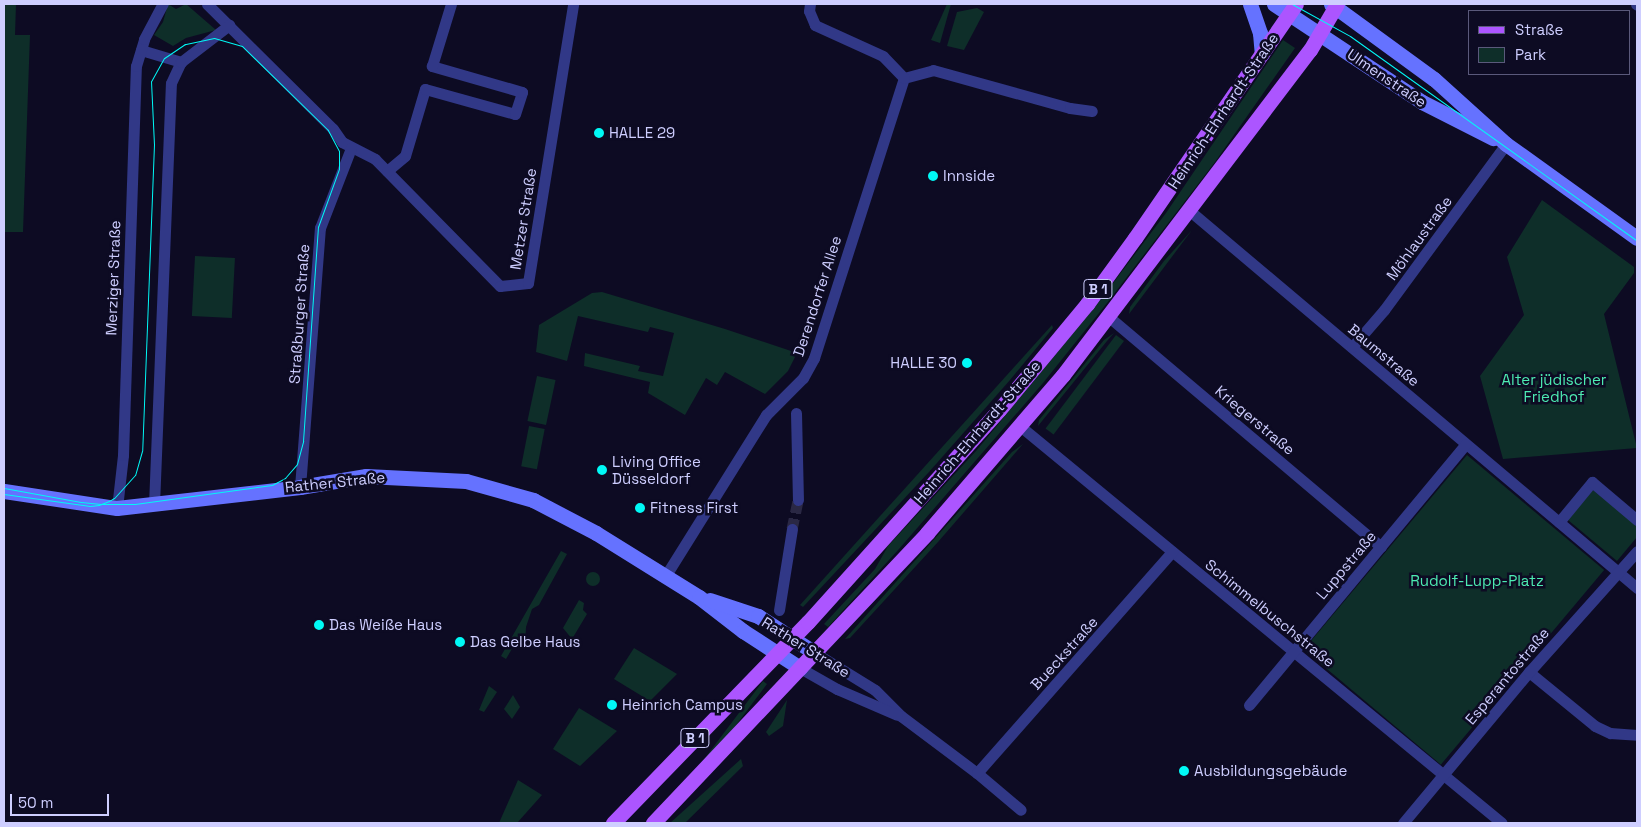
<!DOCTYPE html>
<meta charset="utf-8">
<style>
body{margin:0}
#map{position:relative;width:1641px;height:827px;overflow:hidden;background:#0d0b23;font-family:"Space Grotesk",sans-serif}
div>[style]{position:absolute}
.green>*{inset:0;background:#0e2e29;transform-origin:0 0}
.round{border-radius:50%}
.street-tunnel>*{height:11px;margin-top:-5.5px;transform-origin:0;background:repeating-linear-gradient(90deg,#2a2844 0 11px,transparent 0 16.5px)}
.street>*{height:11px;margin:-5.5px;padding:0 5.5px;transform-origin:5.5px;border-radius:5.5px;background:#313887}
.secondary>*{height:15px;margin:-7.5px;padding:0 7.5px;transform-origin:7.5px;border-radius:7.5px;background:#6572ff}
.primary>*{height:15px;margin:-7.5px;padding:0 7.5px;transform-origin:7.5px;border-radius:7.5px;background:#ac55ff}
.tram>*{height:1px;margin:-0.5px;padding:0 0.5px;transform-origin:0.5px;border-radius:0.5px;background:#00f9f6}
.dots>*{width:14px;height:14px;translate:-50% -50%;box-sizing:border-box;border:2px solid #0d0b23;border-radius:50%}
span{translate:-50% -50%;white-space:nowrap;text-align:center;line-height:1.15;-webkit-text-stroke:5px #0d0b23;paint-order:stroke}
.shield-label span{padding:1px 4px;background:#0d0b23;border:1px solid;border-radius:4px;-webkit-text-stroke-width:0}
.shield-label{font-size:14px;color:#ceceff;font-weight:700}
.street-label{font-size:15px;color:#ceceff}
.poi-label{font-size:15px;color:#ceceff}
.left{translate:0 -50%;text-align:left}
.right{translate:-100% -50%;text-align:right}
.park-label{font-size:15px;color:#4debb2}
.frame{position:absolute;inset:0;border:5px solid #ceceff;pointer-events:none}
.legend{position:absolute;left:1468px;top:10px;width:162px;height:65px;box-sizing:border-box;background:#0d0b23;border:1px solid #5a597b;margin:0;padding:6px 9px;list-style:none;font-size:15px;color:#ceceff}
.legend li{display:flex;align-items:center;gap:10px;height:25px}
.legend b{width:25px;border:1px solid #5a597b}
.scale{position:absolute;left:10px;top:794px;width:99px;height:22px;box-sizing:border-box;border:2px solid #ceceff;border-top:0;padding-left:6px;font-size:15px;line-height:18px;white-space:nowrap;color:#ceceff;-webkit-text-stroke:4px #0d0b23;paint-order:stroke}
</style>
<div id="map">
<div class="green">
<div style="clip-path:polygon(4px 4px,16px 4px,15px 35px,30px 35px,23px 232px,4px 232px)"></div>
<div style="clip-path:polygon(168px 4px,176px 9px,186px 4px,216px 30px,186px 38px,173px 46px,154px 35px,163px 22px)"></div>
<div style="clip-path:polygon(947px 4px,951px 4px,940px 43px,931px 40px)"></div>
<div style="clip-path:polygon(977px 8px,984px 12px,964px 50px,947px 46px,957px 12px)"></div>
<div style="clip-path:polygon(1283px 40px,1295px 48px,1215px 162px,1107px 303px,1043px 383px,899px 549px,828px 627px,824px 624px,875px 569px,888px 546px,976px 451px,1095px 307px,1166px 213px)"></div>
<div style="clip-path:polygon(1542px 200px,1634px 267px,1634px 273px,1604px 314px,1637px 448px,1503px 459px,1480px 376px,1524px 315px,1507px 257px)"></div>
<div style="clip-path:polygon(1192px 230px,1129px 314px,1130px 307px,1164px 261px)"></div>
<div style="left:195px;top:256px;width:40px;height:60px;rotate:3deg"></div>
<div style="clip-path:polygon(602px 292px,725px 329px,797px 353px,788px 371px,765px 394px,725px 372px,717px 385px,706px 378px,685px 415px,648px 393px,650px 382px,584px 366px,585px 353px,640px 366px,638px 371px,663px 376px,674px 333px,650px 327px,648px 332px,578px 316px,567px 361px,536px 352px,539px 325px,592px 293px)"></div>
<div style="clip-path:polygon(1052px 325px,1053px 328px,1010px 380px,929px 472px,803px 607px,800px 605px)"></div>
<div style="clip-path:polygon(1114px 333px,1107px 341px,1038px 426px,1039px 420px,1104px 340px)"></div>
<div style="left:1116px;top:335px;width:10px;height:117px;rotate:37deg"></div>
<div style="left:537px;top:376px;width:19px;height:46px;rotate:12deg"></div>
<div style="left:529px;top:426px;width:16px;height:41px;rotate:11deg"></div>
<div style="clip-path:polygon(1023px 444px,938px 542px,850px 638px,845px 639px,1012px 452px)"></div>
<div style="left:1467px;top:455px;width:179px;height:254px;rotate:40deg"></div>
<div style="clip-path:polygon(1593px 490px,1637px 526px,1637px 537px,1617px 561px,1568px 520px)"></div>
<div style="clip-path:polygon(561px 551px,567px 554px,539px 605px,532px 609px,526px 627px,525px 646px,516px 642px,506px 659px,501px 656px)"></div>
<div class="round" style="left:586px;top:572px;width:14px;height:14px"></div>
<div style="clip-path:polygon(579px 600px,584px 603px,583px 610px,587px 614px,572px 639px,563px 628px)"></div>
<div style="clip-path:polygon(634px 648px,677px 674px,650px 701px,614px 679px)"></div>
<div style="left:763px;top:681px;width:5px;height:197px;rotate:37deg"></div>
<div style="clip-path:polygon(489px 686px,497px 692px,484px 712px,479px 710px)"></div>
<div style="clip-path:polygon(513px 695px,520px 707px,512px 719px,504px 709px)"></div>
<div style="clip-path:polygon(787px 700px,783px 726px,769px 736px,766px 732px)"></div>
<div style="clip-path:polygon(579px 708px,617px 731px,580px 766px,553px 749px)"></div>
<div style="clip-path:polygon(741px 759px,743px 766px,685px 823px,670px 823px)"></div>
<div style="clip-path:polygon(518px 780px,542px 795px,517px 823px,499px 823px)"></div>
</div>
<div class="street-tunnel">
<div style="left:792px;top:529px;width:30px;rotate:-78deg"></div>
</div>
<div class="street">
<div style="left:207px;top:4px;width:177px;rotate:44.8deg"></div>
<div style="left:333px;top:129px;width:16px;rotate:55deg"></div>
<div style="left:342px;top:142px;width:37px;rotate:27deg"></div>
<div style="left:375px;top:159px;width:178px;rotate:45.5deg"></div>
<div style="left:500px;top:286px;width:28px;rotate:-6deg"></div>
<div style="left:528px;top:283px;width:283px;rotate:-80.8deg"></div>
<div style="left:1636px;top:4px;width:1px;rotate:45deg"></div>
<div style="left:141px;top:50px;width:42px;rotate:16.7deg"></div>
<div style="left:904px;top:78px;width:30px;rotate:-15deg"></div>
<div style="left:933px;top:70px;width:142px;rotate:15.5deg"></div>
<div style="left:1070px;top:108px;width:22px;rotate:8deg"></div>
<div style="left:387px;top:171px;width:23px;rotate:-40deg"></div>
<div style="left:405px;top:156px;width:70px;rotate:-73.4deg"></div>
<div style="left:425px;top:89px;width:93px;rotate:15.5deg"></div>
<div style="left:515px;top:114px;width:23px;rotate:-72deg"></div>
<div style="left:522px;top:92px;width:94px;rotate:-163.9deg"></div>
<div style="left:432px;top:66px;width:65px;rotate:-73deg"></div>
<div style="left:1190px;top:211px;width:585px;rotate:40.14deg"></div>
<div style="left:1109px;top:317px;width:356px;rotate:40.2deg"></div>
<div style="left:1352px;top:347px;width:49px;rotate:-49.1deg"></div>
<div style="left:1384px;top:310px;width:206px;rotate:-53.7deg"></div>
<div style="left:796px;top:413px;width:87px;rotate:88.7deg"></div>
<div style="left:1020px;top:426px;width:624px;rotate:39.48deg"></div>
<div style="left:300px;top:487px;width:260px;rotate:-85.6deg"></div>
<div style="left:320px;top:228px;width:86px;rotate:-68.8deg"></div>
<div style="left:154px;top:505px;width:422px;rotate:-87.7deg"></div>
<div style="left:171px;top:83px;width:23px;rotate:-65deg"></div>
<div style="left:181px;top:62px;width:61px;rotate:-37.6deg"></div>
<div style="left:117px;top:508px;width:53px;rotate:-83.5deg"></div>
<div style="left:123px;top:455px;width:389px;rotate:-88.1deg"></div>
<div style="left:136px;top:66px;width:28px;rotate:-73deg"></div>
<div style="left:144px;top:39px;width:40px;rotate:-62deg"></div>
<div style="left:1559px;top:522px;width:52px;rotate:-50.5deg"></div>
<div style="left:1592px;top:482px;width:59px;rotate:40.2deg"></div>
<div style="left:666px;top:575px;width:189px;rotate:-58deg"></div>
<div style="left:766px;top:415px;width:52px;rotate:-45deg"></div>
<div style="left:803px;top:378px;width:23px;rotate:-61deg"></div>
<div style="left:814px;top:358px;width:294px;rotate:-72.2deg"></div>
<div style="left:904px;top:78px;width:30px;rotate:-134deg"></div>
<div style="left:883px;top:56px;width:75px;rotate:-155.5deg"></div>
<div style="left:815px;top:25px;width:15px;rotate:-113deg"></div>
<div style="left:809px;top:11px;width:7px;rotate:-82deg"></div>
<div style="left:779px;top:610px;width:82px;rotate:-80.9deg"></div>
<div style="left:815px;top:653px;width:70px;rotate:31.7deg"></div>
<div style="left:875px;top:690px;width:37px;rotate:45deg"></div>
<div style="left:901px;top:716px;width:95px;rotate:36.9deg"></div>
<div style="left:977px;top:773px;width:57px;rotate:40.1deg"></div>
<div style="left:800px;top:668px;width:43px;rotate:29.6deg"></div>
<div style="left:837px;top:689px;width:65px;rotate:23.4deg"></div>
<div style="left:1529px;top:672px;width:85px;rotate:39.3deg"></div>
<div style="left:1595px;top:726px;width:17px;rotate:25deg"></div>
<div style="left:1610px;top:733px;width:27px;rotate:4deg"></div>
<div style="left:1249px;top:705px;width:339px;rotate:-50.3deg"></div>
<div style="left:977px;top:773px;width:295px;rotate:-48.6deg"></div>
<div style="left:1403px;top:823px;width:197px;rotate:-50.2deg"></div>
<div style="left:1529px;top:672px;width:162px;rotate:-48.2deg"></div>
</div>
<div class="secondary">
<div style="left:1250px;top:4px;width:31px;rotate:71deg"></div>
<div style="left:1260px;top:33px;width:21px;rotate:85deg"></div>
<div style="left:1274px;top:4px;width:178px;rotate:33.5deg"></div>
<div style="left:1422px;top:102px;width:80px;rotate:26.9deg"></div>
<div style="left:1331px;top:4px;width:127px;rotate:36.1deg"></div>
<div style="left:1434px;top:79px;width:97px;rotate:42.1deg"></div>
<div style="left:1506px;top:144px;width:161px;rotate:35.7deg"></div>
<div style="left:4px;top:491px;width:114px;rotate:8.6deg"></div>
<div style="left:117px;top:508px;width:184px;rotate:-6.5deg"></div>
<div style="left:300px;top:487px;width:67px;rotate:-9.5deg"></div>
<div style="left:366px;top:476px;width:100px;rotate:2.9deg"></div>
<div style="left:466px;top:481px;width:70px;rotate:15.8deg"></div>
<div style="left:533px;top:500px;width:71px;rotate:27.6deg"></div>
<div style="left:596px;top:533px;width:121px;rotate:31.9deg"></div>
<div style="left:699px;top:597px;width:56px;rotate:37.7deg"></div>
<div style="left:743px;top:631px;width:68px;rotate:33deg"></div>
<div style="left:710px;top:600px;width:51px;rotate:18.4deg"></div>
<div style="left:758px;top:616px;width:68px;rotate:33deg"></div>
</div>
<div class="primary">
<div style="left:613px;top:823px;width:280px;rotate:-45.9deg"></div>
<div style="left:808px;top:622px;width:285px;rotate:-48deg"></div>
<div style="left:999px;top:410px;width:138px;rotate:-50.3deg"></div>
<div style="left:1087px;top:304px;width:82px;rotate:-54deg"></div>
<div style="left:1135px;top:238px;width:284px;rotate:-55.5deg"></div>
<div style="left:653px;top:823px;width:399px;rotate:-46.6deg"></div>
<div style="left:927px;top:533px;width:208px;rotate:-49.3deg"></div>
<div style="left:1063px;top:375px;width:408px;rotate:-52.8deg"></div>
<div style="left:1310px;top:50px;width:53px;rotate:-59.6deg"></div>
</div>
<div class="tram">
<div style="left:1292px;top:4px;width:66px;rotate:28.9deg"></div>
<div style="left:1350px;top:36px;width:353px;rotate:35.5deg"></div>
<div style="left:4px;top:488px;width:78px;rotate:10.3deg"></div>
<div style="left:81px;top:502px;width:20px;rotate:6deg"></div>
<div style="left:101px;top:504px;width:34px"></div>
<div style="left:135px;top:504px;width:138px;rotate:-7.9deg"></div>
<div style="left:272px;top:485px;width:15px;rotate:-28deg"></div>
<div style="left:285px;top:478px;width:18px;rotate:-49deg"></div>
<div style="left:297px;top:464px;width:24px;rotate:-75deg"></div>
<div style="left:303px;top:441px;width:215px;rotate:-86deg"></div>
<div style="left:318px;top:227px;width:62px;rotate:-70.1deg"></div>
<div style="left:339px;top:169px;width:18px;rotate:-90deg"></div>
<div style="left:339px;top:151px;width:24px;rotate:-118deg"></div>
<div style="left:328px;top:130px;width:120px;rotate:-135.7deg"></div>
<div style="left:242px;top:46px;width:29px;rotate:-164deg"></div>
<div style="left:214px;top:38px;width:30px;rotate:168deg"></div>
<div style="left:185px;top:44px;width:25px;rotate:146deg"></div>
<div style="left:164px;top:58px;width:26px;rotate:119deg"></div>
<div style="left:151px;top:81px;width:63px;rotate:87.3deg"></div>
<div style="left:154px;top:144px;width:307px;rotate:92.2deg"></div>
<div style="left:142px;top:451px;width:25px;rotate:106deg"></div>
<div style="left:135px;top:475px;width:31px;rotate:132deg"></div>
<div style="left:114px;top:498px;width:6px;rotate:149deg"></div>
<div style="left:109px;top:501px;width:9px;rotate:159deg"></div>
<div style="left:101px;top:504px;width:2px;rotate:153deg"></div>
<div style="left:99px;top:505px;width:9px;rotate:174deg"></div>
<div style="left:90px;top:506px;width:87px;rotate:-172.1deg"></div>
</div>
<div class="dots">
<div style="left:599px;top:133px;background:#00f9f6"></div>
<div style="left:933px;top:176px;background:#00f9f6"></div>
<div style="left:967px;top:363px;background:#00f9f6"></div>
<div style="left:602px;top:470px;background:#00f9f6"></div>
<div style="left:640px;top:508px;background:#00f9f6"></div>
<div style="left:319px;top:625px;background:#00f9f6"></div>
<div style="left:460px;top:642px;background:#00f9f6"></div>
<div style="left:612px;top:705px;background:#00f9f6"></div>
<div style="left:1184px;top:771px;background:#00f9f6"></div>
</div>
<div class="shield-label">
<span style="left:1098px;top:289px">B 1</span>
<span style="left:695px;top:738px">B 1</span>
</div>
<div class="street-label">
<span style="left:1387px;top:78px;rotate:34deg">Ulmenstraße</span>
<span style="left:1223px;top:111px;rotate:-56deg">Heinrich-Ehrhardt-Straße</span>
<span style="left:523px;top:219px;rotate:-81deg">Metzer Straße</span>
<span style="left:1419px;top:238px;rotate:-54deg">Möhlaustraße</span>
<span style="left:113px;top:278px;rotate:-88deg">Merziger Straße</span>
<span style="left:817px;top:296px;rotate:-72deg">Derendorfer Allee</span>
<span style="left:299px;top:314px;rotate:-86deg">Straßburger Straße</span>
<span style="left:1384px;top:355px;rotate:40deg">Baumstraße</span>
<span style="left:1255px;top:420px;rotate:40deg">Kriegerstraße</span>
<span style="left:977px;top:432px;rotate:-49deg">Heinrich-Ehrhardt-Straße</span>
<span style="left:335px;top:482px;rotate:-6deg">Rather Straße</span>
<span style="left:1346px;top:565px;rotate:-50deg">Luppstraße</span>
<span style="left:1270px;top:613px;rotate:39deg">Schimmelbuschstraße</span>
<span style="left:806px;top:647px;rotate:32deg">Rather Straße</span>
<span style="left:1064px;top:653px;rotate:-48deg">Bueckstraße</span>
<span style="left:1507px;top:676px;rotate:-50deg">Esperantostraße</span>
</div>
<div class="poi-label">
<span class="left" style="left:609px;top:133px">HALLE 29</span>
<span class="left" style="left:943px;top:176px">Innside</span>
<span class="right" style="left:957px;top:363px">HALLE 30</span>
<span class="left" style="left:612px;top:470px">Living Office<br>Düsseldorf</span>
<span class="left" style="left:650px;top:508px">Fitness First</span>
<span class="left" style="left:329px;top:625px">Das Weiße Haus</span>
<span class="left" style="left:470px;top:642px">Das Gelbe Haus</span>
<span class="left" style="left:622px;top:705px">Heinrich Campus</span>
<span class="left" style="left:1194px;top:771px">Ausbildungsgebäude</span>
</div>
<div class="park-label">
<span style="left:1554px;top:388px">Alter jüdischer<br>Friedhof</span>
<span style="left:1477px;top:581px">Rudolf-Lupp-Platz</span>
</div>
<div class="frame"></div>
<ul class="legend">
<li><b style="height:6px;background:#ac55ff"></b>Straße</li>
<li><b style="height:14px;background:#0e2e29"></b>Park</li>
</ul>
<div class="scale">50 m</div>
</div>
